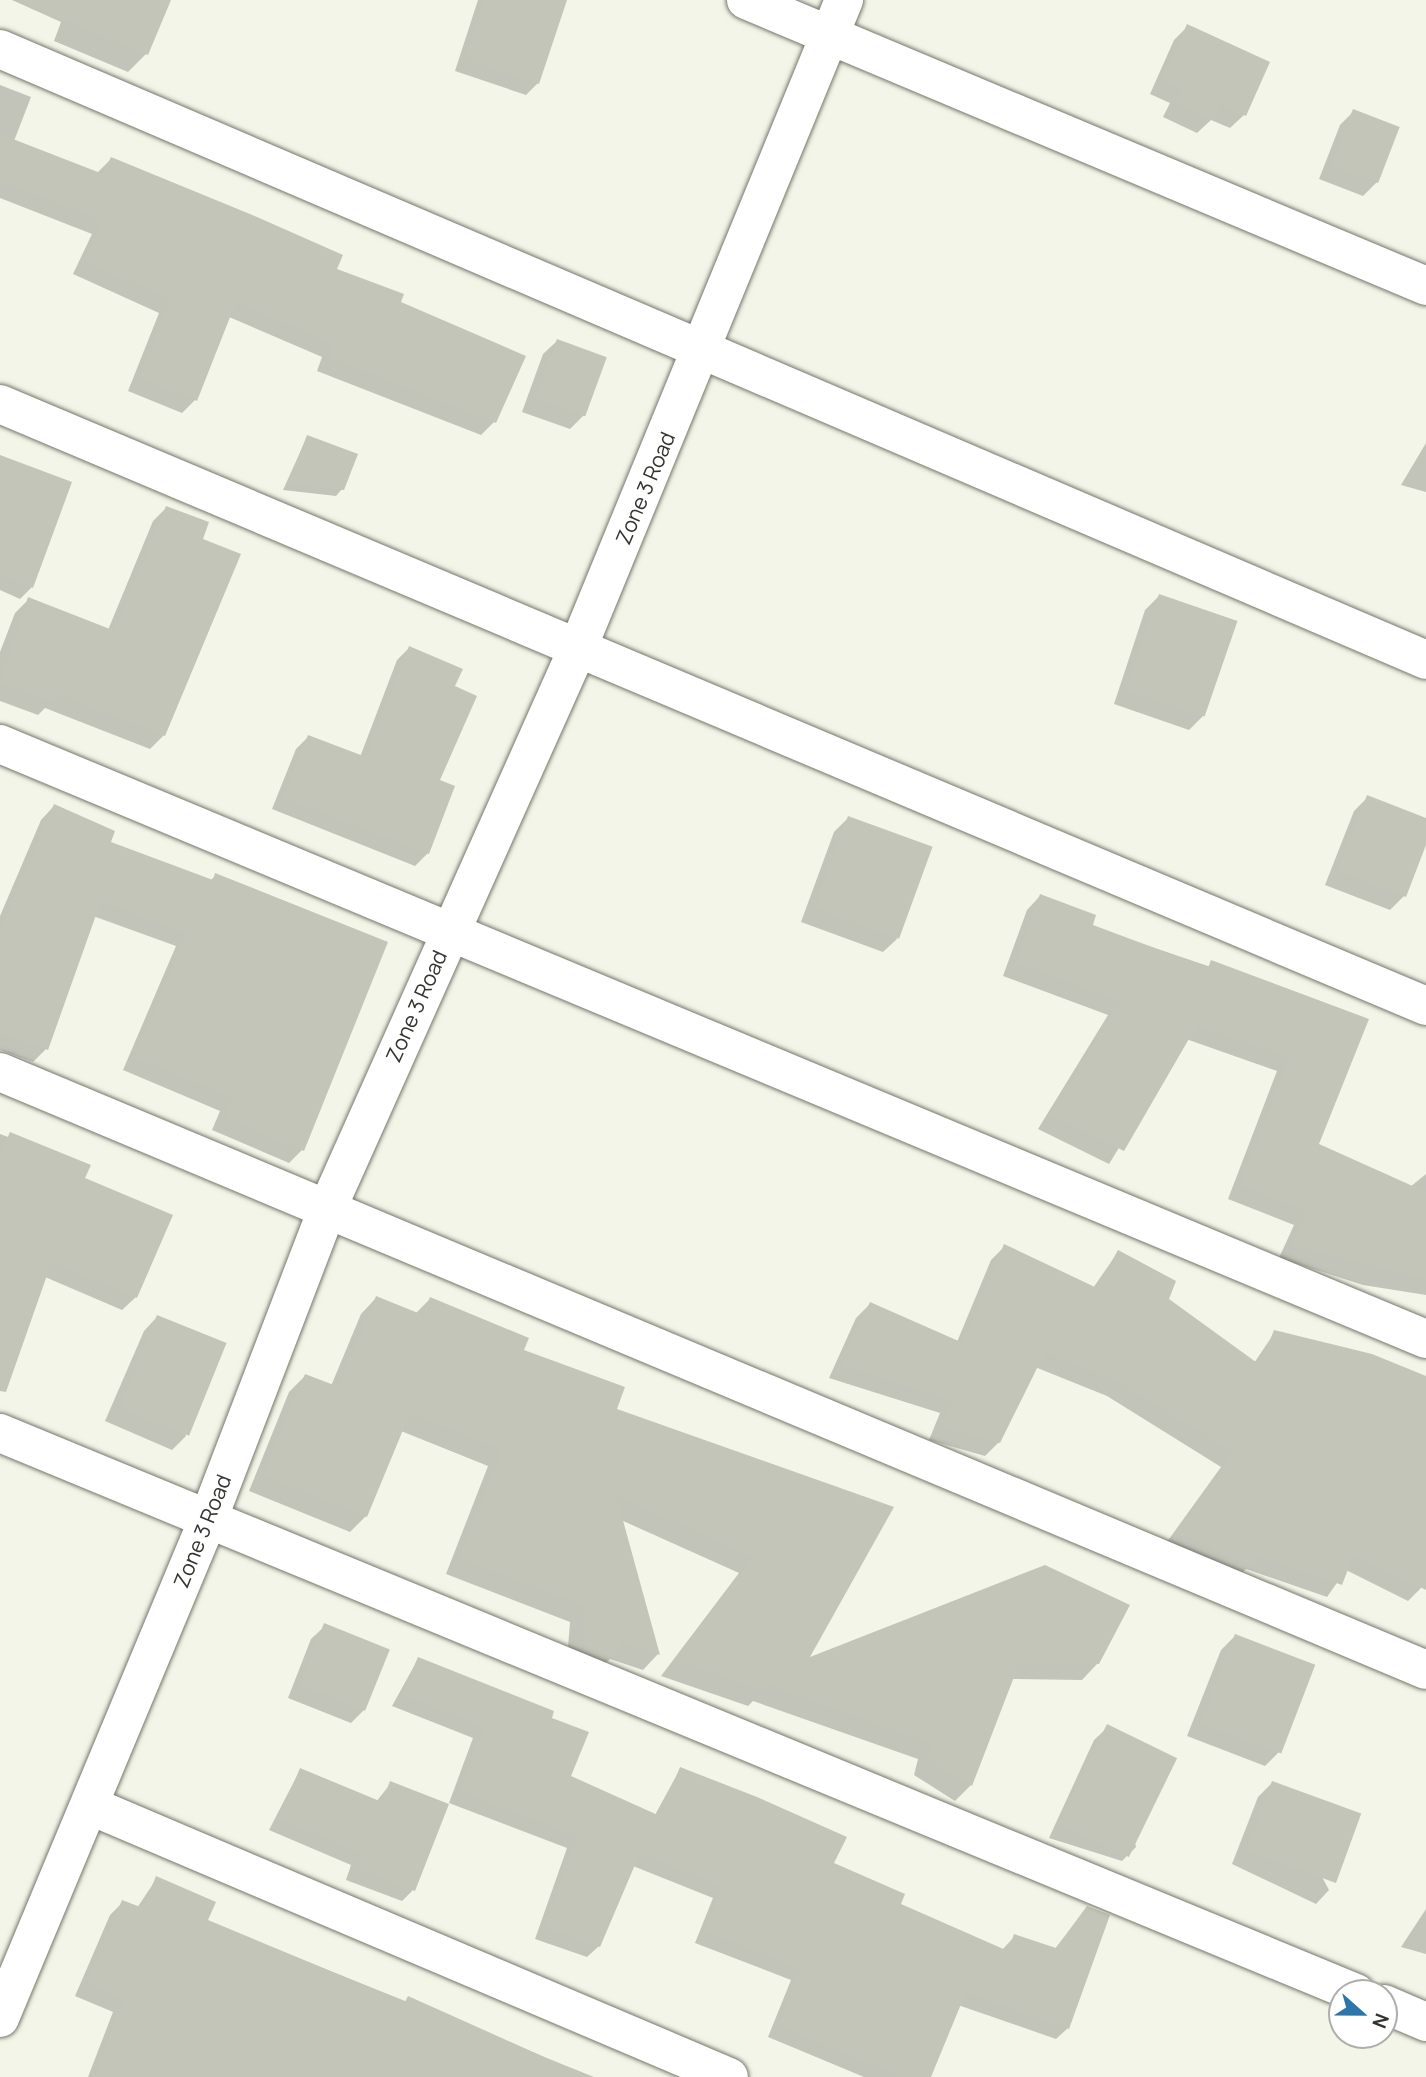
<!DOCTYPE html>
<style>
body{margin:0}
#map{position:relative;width:1426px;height:2077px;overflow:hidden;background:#f3f5e8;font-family:Manrope,sans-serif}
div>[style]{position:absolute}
.shadow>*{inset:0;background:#0003}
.building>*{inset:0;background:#c4c5b9;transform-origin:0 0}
.roads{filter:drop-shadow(0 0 2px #75776c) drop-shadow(0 0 2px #75776c)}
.street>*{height:38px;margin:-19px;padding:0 19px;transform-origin:19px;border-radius:19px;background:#fff}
span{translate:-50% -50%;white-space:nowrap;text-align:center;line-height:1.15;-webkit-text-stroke:7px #fff;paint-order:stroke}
.street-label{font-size:21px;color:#33332f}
.north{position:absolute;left:1328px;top:1979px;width:70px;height:70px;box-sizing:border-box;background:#fff;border:2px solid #adadac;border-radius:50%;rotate:111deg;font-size:19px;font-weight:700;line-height:28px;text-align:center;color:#33332f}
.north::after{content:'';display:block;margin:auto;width:24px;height:32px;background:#2d76aa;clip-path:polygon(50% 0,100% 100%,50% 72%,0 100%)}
</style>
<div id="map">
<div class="shadow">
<div style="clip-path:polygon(12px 0,169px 0,146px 54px,128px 72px,54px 41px,61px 22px)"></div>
<div style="clip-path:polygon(478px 0,565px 0,538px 83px,526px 95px,455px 71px)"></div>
<div style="clip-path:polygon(1188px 26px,1244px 115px,1230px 128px,1211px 120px,1197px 133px,1163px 117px,1170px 103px,1150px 94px,1174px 40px)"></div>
<div style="clip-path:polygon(0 85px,31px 97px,14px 141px,97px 173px,111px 159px,398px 303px,494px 422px,481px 435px,317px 371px,322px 357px,229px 317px,195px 400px,182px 413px,128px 391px,159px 313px,73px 274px,92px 234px,0 198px)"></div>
<div style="clip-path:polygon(1354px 111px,1377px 182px,1363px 196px,1319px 179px,1340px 125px)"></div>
<div style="clip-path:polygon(557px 341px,584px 415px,570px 429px,522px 412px,543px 354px)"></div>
<div style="clip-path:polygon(307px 437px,342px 489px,336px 496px,283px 490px)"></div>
<div style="clip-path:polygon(1426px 443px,1426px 492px,1401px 485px)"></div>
<div style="clip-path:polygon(0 457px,32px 587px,20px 599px,0 590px)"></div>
<div style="clip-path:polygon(166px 508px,200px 540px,164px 735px,150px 749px,45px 708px,38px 715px,0 701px,0 652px,15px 613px,29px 599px,108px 630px,153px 521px)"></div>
<div style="clip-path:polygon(1159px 596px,1236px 622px,1203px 716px,1189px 730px,1114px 704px,1145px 610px)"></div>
<div style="clip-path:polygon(409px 648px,453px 687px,428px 853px,415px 866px,272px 809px,296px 749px,308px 737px,360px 757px,397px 660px)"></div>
<div style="clip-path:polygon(1368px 797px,1426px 820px,1426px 840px,1404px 896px,1390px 910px,1325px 885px,1354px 811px)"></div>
<div style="clip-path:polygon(54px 806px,108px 843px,210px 881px,216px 875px,302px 1150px,289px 1163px,212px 1130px,220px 1111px,123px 1070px,176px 946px,93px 916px,46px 1049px,33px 1062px,0 1050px,0 916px,41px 820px)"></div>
<div style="clip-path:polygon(848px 818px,897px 939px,883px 952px,801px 922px,834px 832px)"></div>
<div style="clip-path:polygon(1040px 896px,1090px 926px,1367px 1020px,1317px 1145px,1410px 1187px,1426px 1174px,1426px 1295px,1363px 1285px,1279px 1258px,1294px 1225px,1228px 1199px,1277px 1071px,1186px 1039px,1109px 1164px,1038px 1129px,1108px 1015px,1003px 976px,1027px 910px)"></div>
<div style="clip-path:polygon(0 1134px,88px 1166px,83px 1179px,136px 1297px,122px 1310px,45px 1277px,0 1367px)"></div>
<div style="clip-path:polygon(1005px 1246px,1093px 1288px,1118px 1252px,1167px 1300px,1254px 1363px,1275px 1332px,1426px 1378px,1422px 1587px,1408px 1601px,1346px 1570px,1327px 1597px,1246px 1569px,1237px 1578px,1164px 1546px,1221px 1467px,1107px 1396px,1035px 1367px,999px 1442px,985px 1456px,929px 1440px,940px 1413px,829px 1378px,856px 1318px,870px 1304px,957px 1342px,991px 1260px)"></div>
<div style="clip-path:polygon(376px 1298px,415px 1314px,430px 1299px,614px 1410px,892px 1508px,806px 1660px,1098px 1663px,1082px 1680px,1011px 1679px,971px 1785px,955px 1801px,914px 1775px,918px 1759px,753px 1701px,748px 1706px,661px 1676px,739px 1573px,621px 1520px,658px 1654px,643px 1670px,610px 1659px,596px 1673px,567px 1660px,570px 1622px,446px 1574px,488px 1466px,401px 1431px,366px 1516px,350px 1532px,249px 1491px,289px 1392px,305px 1376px,331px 1386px,361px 1314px)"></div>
<div style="clip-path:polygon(157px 1317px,186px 1436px,172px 1450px,105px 1421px,144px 1331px)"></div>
<div style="clip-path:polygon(325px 1626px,365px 1709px,351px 1723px,288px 1698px,311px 1639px)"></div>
<div style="clip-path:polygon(1235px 1636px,1279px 1752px,1265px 1766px,1187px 1736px,1221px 1650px)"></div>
<div style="clip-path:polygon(418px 1659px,549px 1719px,569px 1777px,655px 1815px,680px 1769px,899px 1905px,1002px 1950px,1015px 1936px,1054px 1950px,1087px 1908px,1068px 2028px,1056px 2039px,958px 2005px,929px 2077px,864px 2077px,768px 2037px,791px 1980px,695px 1943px,713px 1898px,633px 1866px,599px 1946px,587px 1957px,535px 1939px,567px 1848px,449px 1803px,473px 1738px,392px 1706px)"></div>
<div style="clip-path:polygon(1108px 1727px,1136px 1847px,1122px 1861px,1049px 1838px,1094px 1740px)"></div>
<div style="clip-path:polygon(300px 1770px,376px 1802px,391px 1783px,413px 1890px,402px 1901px,346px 1880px,351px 1865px,269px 1830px)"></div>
<div style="clip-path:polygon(1272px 1783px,1329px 1890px,1316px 1904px,1232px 1864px,1258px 1797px)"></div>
<div style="clip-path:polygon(157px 1878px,206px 1921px,594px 2077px,88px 2077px,113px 2012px,75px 1996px,110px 1915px,123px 1902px,137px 1908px)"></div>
<div style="clip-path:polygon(1426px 1909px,1426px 1954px,1401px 1947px)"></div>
</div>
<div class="building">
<div style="clip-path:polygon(18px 0,171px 0,148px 55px)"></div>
<div style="clip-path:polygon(485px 0,567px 0,539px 84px,466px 59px)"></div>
<div style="clip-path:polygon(1187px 24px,1270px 62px,1246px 116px,1220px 104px,1213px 120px,1175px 103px,1183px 89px,1162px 80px)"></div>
<div style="left:1353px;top:109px;width:50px;height:60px;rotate:21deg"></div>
<div style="clip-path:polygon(0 134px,103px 174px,111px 157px,257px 217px,343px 255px,337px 269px,404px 294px,401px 302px,526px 356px,496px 423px,329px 357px,334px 344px,236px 302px,197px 401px,140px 377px,171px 300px,85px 261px,104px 220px,0 181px)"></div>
<div style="left:557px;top:339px;width:53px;height:63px;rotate:20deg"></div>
<div style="clip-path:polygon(307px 435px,358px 454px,344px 490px,288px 484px)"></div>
<div style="clip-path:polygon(0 455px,72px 482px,33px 588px,0 573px)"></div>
<div style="clip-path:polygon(166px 506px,209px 522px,203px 539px,241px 554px,165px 736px,56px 693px,53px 702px,0 682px,28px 597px,115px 631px)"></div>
<div style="left:1159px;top:594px;width:83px;height:101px;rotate:19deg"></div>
<div style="clip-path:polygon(409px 646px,463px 669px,455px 686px,477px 696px,440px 780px,455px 786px,429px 854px,283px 797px,308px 735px,366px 757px)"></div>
<div style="clip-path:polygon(1367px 795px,1426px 818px,1426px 845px,1406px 897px,1338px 871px)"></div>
<div style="clip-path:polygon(54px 804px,115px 831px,111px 842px,213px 880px,215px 873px,388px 942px,304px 1151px,224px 1117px,232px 1097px,135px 1057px,187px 933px,101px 901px,48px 1050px,0 1033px,0 931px)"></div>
<div style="left:848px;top:816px;width:90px;height:98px;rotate:20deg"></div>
<div style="clip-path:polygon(1040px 894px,1096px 915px,1093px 925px,1208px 968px,1211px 960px,1369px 1019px,1319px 1144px,1426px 1192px,1426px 1279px,1292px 1245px,1306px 1211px,1240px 1185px,1290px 1057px,1197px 1025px,1124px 1151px,1051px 1114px,1120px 1001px,1016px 963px)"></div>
<div style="clip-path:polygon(10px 1132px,91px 1165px,85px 1178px,173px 1215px,137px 1298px,52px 1261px,6px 1392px,0 1391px,0 1156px)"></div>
<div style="clip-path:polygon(1004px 1244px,1097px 1288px,1118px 1250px,1176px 1281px,1169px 1299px,1260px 1365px,1274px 1330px,1372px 1354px,1426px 1376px,1426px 1590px,1354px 1554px,1342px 1585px,1257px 1555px,1253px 1566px,1176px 1533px,1234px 1453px,1121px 1383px,1045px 1352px,1000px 1443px,941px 1426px,952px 1400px,841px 1365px,870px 1302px,963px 1343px)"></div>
<div style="clip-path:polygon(376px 1296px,423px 1315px,430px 1297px,529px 1338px,524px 1350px,625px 1387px,617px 1409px,894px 1507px,810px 1657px,1045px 1565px,1130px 1605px,1099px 1664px,1019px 1664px,972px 1786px,928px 1759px,933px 1744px,769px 1685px,765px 1691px,675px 1660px,753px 1557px,616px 1495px,660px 1655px,623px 1642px,613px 1658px,582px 1644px,585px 1606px,460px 1558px,502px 1450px,410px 1413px,367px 1517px,263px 1475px,305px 1374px,339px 1387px)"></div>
<div style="left:157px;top:1315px;width:75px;height:100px;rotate:22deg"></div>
<div style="left:324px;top:1623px;width:71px;height:66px;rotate:22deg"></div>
<div style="left:1235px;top:1634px;width:86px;height:95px;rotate:21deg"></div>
<div style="clip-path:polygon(418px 1657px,554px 1711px,552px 1718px,589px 1732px,571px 1776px,660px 1816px,680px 1767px,757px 1797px,847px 1837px,834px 1863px,905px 1894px,901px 1904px,1008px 1951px,1014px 1934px,1056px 1948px,1087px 1906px,1110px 1915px,1069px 2029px,966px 1992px,931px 2077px,902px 2077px,778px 2025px,801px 1968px,705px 1931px,723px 1886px,640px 1853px,600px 1947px,545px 1927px,578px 1836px,460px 1791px,484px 1726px,402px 1695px)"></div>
<div style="left:1107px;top:1724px;width:78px;height:110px;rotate:26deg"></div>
<div style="clip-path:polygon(300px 1768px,382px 1802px,390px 1781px,449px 1804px,415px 1891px,356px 1868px,362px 1853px,279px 1819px)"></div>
<div style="left:1272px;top:1781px;width:95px;height:74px;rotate:20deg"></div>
<div style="clip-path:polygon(156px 1876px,216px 1902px,208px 1920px,405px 2002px,408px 1996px,589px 2077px,94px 2077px,124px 1999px,87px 1983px,122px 1900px,143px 1908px)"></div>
</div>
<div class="roads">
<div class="street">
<div style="left:746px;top:0;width:738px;rotate:22.81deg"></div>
<div style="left:0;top:49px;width:1551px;rotate:23.19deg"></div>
<div style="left:0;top:404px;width:1548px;rotate:22.89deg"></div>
<div style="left:0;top:744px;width:1545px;rotate:22.65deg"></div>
<div style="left:0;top:1072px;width:1546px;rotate:22.75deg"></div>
<div style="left:0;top:1433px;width:1467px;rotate:22.44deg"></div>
<div style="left:91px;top:1806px;width:693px;rotate:23.01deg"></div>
<div style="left:1384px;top:2004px;width:46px;rotate:23.2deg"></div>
<div style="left:0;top:2018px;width:543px;rotate:-67.36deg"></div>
<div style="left:209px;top:1517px;width:332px;rotate:-69deg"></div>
<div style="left:328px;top:1207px;width:610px;rotate:-65.91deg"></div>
<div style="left:577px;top:650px;width:703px;rotate:-67.67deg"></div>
</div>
</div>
<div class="street-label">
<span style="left:645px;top:488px;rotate:-67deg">Zone 3 Road</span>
<span style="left:416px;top:1006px;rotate:-66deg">Zone 3 Road</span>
<span style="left:202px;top:1531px;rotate:-68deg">Zone 3 Road</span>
</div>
<div class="north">N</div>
</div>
